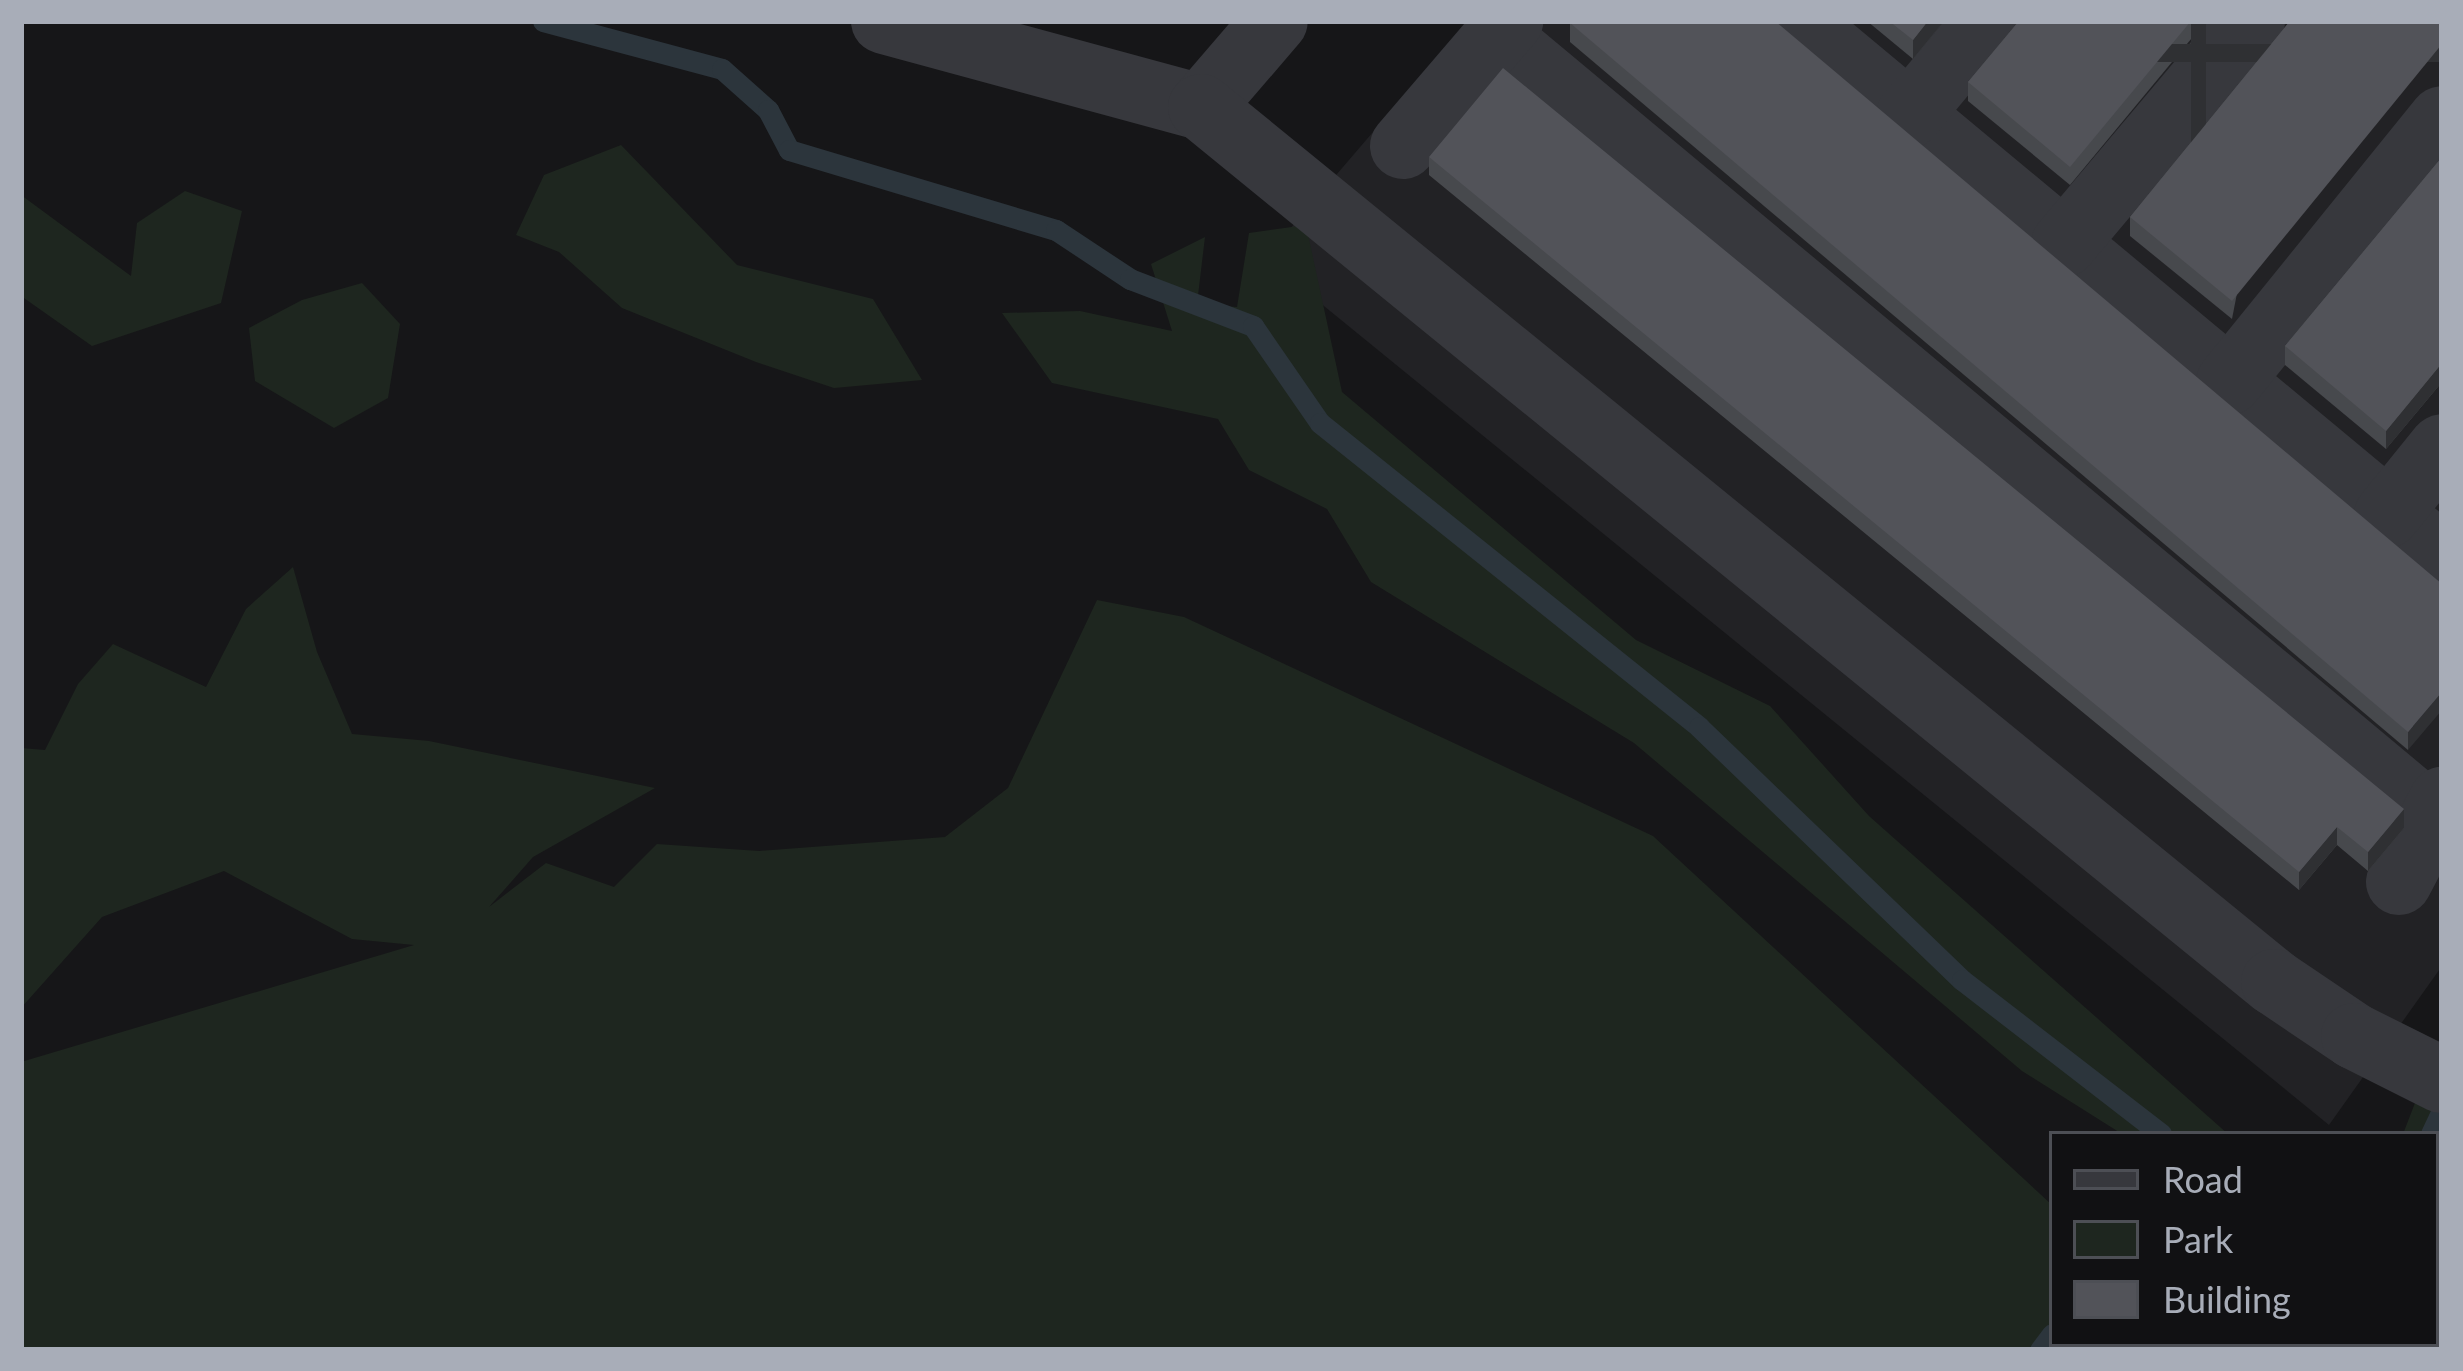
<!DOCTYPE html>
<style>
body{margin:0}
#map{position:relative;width:2463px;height:1371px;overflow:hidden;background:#161618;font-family:Lato,sans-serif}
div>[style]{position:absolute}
.built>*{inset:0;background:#222225}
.green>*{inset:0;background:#1e261f}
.stream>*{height:21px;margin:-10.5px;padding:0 10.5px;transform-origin:10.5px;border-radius:10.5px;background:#2c353c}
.minor>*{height:66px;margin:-33px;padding:0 33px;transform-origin:33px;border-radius:33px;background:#37383d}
.wall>*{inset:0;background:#47494d}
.shaded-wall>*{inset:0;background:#2f3033;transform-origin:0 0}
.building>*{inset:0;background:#525359}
span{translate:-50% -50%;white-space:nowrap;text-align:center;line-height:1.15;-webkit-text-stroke:12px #111113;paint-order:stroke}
.frame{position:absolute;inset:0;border:24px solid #a8adb8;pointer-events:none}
.legend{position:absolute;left:2049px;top:1131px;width:390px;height:216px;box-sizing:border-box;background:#111113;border:3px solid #4d4f55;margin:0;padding:15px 21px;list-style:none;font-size:36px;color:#a8adb8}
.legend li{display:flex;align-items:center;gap:24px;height:60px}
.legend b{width:60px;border:3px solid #4d4f55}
</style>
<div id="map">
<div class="built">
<div style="clip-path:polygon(1468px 21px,2442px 21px,2442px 966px,2329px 1125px,1265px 258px)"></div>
</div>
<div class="green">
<div style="clip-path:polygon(621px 145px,737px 265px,873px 299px,922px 380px,834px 388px,756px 362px,622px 308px,559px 252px,516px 235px,544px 175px)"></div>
<div style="clip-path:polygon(185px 191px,242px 211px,221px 303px,92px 346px,21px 296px,21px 195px,131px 276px,137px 223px)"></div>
<div style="clip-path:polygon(1306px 225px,1342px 392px,1636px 640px,1770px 706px,1869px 816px,2228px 1134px,2122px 1134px,2022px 1071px,1634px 743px,1371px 582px,1327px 509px,1249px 470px,1218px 419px,1052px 383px,1002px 313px,1080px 311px,1172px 331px,1151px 264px,1205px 237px,1197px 304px,1237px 307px,1249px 233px)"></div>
<div style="clip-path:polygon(362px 283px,400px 324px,388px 398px,334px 428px,255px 381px,249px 328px,302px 300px)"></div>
<div style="clip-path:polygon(293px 567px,317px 652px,352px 734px,429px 741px,655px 788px,533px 857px,489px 907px,546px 863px,614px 887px,657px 844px,759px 851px,945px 837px,1008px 788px,1097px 600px,1184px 617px,1653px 836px,2052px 1205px,2052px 1344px,2258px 1350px,21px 1350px,21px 1062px,414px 945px,352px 939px,224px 871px,102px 917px,21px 1008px,21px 748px,45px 750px,78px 684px,113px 644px,206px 687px,246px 609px)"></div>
<div style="clip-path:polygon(2442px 1057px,2442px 1310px,2436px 1312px,2436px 1134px,2403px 1134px,2425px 1077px)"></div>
</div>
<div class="stream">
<div style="left:543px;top:21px;width:185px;rotate:15deg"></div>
<div style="left:722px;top:69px;width:62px;rotate:41.7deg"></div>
<div style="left:768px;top:110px;width:45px;rotate:62.3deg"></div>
<div style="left:789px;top:150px;width:279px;rotate:16.7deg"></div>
<div style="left:1056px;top:230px;width:89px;rotate:33.5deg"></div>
<div style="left:1130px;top:279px;width:132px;rotate:20.9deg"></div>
<div style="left:1253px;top:326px;width:118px;rotate:55.4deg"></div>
<div style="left:1320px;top:423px;width:486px;rotate:38.7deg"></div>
<div style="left:1699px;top:727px;width:365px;rotate:43.9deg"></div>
<div style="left:1962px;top:980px;width:252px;rotate:37.7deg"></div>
<div style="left:2431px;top:1134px;width:26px;rotate:-65deg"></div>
<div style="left:2040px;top:1350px;width:20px;rotate:-53deg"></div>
</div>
<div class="minor">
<div style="left:884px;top:21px;width:328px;rotate:15.2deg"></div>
<div style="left:1201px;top:107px;width:113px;rotate:-49.3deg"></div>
<div style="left:1798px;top:21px;width:838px;rotate:39.77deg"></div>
<div style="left:1497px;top:36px;width:1215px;rotate:39.86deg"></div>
<div style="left:1201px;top:107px;width:1385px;rotate:39.2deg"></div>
<div style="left:2274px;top:982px;width:97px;rotate:34deg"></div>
<div style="left:2354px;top:1036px;width:98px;rotate:26.6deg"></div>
<div style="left:1909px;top:115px;width:122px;rotate:-50.3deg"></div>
<div style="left:1403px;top:146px;width:165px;rotate:-49.4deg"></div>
<div style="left:2064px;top:244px;width:292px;rotate:-49.9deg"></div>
<div style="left:2229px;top:382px;width:338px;rotate:-51deg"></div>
<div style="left:2387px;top:515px;width:87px;rotate:-51deg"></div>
<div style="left:2399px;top:882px;width:93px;rotate:-62.3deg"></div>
</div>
<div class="wall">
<div style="clip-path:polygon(1867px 21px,1944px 21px,1913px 59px)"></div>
<div style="clip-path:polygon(2019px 21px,2206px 21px,2070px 185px,1968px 101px,1968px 82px)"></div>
<div style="clip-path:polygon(2290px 21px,2232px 319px,2130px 236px,2130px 217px)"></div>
<div style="clip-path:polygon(1570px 23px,2442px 584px,2408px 750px,1570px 42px)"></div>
<div style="clip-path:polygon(1429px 157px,2404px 828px,2368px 871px,2337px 845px,2299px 890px,1429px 175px)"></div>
<div style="clip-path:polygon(2442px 157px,2442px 382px,2386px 449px,2285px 365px,2285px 346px)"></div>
</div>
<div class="shaded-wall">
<div style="clip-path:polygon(1928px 21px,1944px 21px,1913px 59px,1913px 40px)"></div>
<div style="left:2191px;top:21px;width:15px;height:190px"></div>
<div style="left:2442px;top:44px;width:18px;height:332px;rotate:90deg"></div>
<div style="clip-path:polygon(2442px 363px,2442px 382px,2386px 449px,2386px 431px)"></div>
<div style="clip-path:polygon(2442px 692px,2442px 710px,2408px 750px,2408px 732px)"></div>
<div style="clip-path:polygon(2404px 809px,2404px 828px,2368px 871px,2368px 852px)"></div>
<div style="clip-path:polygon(2337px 827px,2337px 845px,2299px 890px,2299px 872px)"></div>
</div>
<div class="building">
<div style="clip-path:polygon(1572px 21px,1775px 21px,2442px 584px,2442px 692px,2408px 732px,1570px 23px)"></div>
<div style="clip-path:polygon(1889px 21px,1928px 21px,1913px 40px)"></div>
<div style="clip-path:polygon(2019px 21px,2191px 21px,2070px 167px,1968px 82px)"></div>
<div style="clip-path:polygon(2290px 21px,2442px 21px,2442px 44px,2232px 301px,2130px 217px)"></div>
<div style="clip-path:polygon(1503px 68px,2404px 809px,2368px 852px,2337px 827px,2299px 872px,1429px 157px)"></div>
<div style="clip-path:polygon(2442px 157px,2442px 363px,2386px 431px,2285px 346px)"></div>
</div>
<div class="frame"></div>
<ul class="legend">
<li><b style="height:15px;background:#37383d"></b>Road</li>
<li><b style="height:33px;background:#1e261f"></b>Park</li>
<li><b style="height:33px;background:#525359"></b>Building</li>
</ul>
</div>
